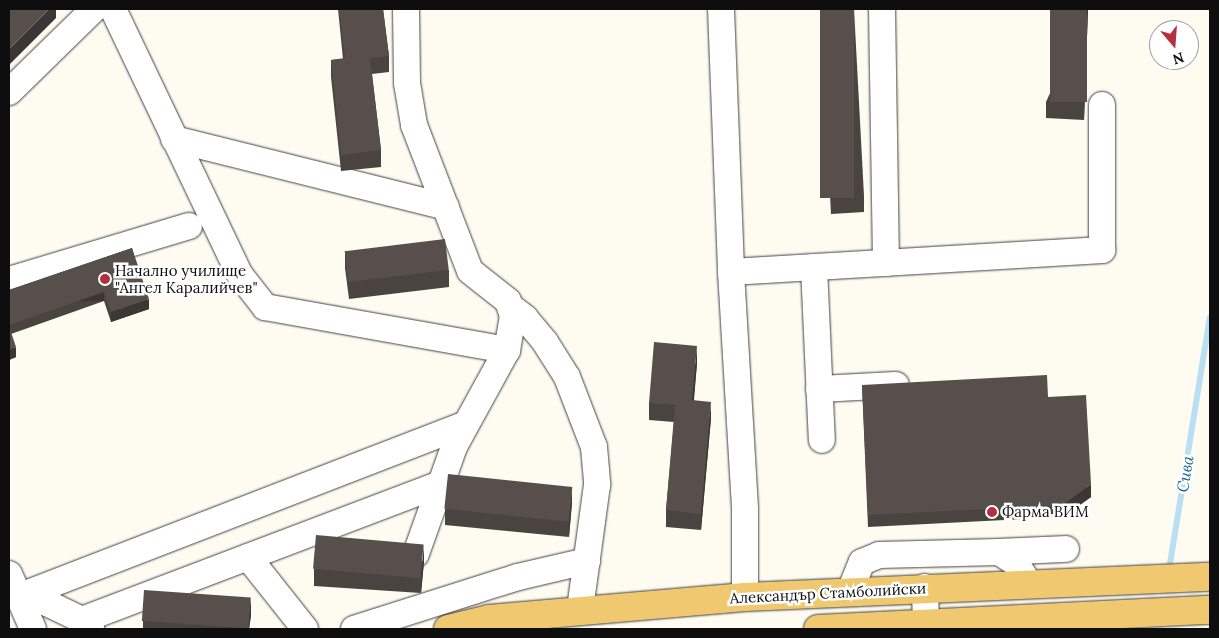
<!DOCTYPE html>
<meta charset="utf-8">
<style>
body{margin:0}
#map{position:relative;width:1219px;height:638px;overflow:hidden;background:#fefbf1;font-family:Lora,serif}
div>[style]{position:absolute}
.stream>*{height:5.5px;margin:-2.75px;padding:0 2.75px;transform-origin:2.75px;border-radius:2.75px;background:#b9e0f2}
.roads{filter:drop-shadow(0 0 1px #414141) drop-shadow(0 0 1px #414141)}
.minor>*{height:26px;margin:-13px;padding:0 13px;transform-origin:13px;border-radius:13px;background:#fff}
.major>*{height:28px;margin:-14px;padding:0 14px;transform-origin:14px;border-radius:14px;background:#efc86f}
.wall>*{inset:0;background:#4a4440}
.shaded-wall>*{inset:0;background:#3c3734;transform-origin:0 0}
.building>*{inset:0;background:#564f4b;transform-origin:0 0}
.dots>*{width:14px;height:14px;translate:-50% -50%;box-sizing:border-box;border:2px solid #fff;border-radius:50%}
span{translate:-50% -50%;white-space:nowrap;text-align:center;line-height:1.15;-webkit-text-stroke:5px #fff;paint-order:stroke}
.poi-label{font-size:15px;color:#0e0e0e}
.left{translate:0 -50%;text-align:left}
.street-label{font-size:15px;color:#0e0e0e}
.water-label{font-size:16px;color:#1f6b98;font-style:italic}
.frame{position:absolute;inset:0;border:10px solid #0e0e0e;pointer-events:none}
.north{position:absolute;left:1149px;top:20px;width:50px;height:50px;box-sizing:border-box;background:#fff;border:1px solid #9f9f9f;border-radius:50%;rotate:162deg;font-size:14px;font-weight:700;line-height:20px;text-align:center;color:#0e0e0e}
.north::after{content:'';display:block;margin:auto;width:18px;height:22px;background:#b62f3e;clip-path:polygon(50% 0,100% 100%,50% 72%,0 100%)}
</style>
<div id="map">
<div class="stream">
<div style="left:1169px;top:570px;width:255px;rotate:-80.8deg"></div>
</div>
<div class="roads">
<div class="minor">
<div style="left:113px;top:9px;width:295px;rotate:64.5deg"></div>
<div style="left:240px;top:275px;width:41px;rotate:52deg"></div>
<div style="left:265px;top:307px;width:246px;rotate:10.1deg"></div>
<div style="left:406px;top:9px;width:74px;rotate:89.2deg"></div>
<div style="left:407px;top:83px;width:43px;rotate:80.5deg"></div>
<div style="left:414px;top:125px;width:156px;rotate:69deg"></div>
<div style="left:470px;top:271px;width:48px;rotate:38.3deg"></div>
<div style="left:508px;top:301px;width:16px;rotate:72deg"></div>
<div style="left:513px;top:316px;width:35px;rotate:100deg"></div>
<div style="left:507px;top:350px;width:111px;rotate:118.7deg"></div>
<div style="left:454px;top:447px;width:114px;rotate:109.6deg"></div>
<div style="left:721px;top:9px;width:263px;rotate:87.8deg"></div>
<div style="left:731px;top:272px;width:237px;rotate:86.6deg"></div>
<div style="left:745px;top:509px;width:88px;rotate:90deg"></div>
<div style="left:882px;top:9px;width:254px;rotate:89.1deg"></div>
<div style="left:9px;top:92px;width:119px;rotate:-44.3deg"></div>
<div style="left:174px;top:139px;width:280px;rotate:14deg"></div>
<div style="left:814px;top:267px;width:173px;rotate:87.4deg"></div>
<div style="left:731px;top:272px;width:372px;rotate:-3.4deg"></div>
<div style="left:1102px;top:250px;width:145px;rotate:-90deg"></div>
<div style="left:9px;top:280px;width:188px;rotate:-16.7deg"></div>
<div style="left:511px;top:307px;width:18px;rotate:38deg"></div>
<div style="left:525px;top:318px;width:31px;rotate:50deg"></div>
<div style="left:545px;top:342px;width:41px;rotate:57.8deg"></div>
<div style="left:567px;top:377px;width:75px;rotate:68.9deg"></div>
<div style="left:594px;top:447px;width:38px;rotate:85deg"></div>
<div style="left:597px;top:485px;width:125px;rotate:97.8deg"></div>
<div style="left:819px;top:389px;width:77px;rotate:-3deg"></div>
<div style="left:999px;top:552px;width:67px;rotate:-2.6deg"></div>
<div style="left:248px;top:557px;width:92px;rotate:51.6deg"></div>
<div style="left:9px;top:574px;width:60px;rotate:66.4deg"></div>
<div style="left:925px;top:587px;width:42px;rotate:88.6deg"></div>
<div style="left:850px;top:591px;width:31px;rotate:-68deg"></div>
<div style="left:862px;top:562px;width:18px;rotate:-22deg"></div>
<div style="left:879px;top:555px;width:120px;rotate:-1.4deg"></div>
<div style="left:999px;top:552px;width:20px;rotate:33deg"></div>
<div style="left:1016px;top:563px;width:25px;rotate:58deg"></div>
<div style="left:26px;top:593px;width:62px;rotate:25.7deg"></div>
<div style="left:82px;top:620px;width:13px;rotate:45deg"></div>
<div style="left:18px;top:597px;width:478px;rotate:-21.1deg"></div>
<div style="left:82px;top:620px;width:385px;rotate:-20.8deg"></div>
<div style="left:354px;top:629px;width:172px;rotate:-17.6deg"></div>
<div style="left:518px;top:577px;width:71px;rotate:-13.1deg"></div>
</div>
<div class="major">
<div style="left:448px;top:629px;width:42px;rotate:-13.7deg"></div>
<div style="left:489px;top:619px;width:257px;rotate:-4.9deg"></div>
<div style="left:745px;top:597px;width:465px;rotate:-2.5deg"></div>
<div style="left:818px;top:629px;width:392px;rotate:-2.8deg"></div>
</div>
</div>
<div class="wall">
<div style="clip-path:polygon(338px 9px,383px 9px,389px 56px,389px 72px,372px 74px,381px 150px,381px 167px,341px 171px,331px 77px,331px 60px,343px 59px)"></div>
<div style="clip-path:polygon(820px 9px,854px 9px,864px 196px,864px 212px,831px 214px)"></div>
<div style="clip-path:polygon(1088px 9px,1084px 120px,1046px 118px,1046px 102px)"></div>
<div style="clip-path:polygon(132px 248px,149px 309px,111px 322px,104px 301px,11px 334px,16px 357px,9px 360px,9px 290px)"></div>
<div style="clip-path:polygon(345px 251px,449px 270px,449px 287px,349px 299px,345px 268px)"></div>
<div style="clip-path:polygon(697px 363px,694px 400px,711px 418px,701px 530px,666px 527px,666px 510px,674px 422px,649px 420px,649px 403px)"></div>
<div style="clip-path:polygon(862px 385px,1048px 397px,1091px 497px,1063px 517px,868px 527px)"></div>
<div style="clip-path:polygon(572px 502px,569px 537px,445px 525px,445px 509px)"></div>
<div style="clip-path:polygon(424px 561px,421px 593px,314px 586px,314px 569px)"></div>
<div style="clip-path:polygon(251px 615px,249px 629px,143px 629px,143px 621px)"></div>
</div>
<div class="shaded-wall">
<div style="clip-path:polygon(49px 9px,56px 9px,56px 18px,9px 65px,9px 49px)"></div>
<div style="clip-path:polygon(1087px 9px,1088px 9px,1084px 120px,1084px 103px)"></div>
<div style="left:104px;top:292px;width:9px;height:101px;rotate:90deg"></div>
<div style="clip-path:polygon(149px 299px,149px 309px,111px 322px,111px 312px)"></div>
<div style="clip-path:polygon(697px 346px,697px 363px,692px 417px,692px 400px)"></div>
<div style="clip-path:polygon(16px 347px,16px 357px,9px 360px,9px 350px)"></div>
<div style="clip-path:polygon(711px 402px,711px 418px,701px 530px,701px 514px)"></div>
<div style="clip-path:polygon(1091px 484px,1091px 497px,1063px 517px,1063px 505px)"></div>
<div style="clip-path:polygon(572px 486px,572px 502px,569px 537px,569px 520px)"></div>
<div style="clip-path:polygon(424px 545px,424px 561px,421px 593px,421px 576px)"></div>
<div style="clip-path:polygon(251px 598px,251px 615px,249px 629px,247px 629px)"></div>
</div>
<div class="building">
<div style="clip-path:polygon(9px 9px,49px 9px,9px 49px)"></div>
<div style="clip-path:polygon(339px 9px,383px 9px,389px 56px,370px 58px,381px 150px,341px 155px,331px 60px,345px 58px)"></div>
<div style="left:820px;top:9px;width:34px;height:189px"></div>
<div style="left:1050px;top:9px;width:37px;height:93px"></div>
<div style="left:445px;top:239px;width:31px;height:101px;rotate:83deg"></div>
<div style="clip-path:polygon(132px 248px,149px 299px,111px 312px,104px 292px,9px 325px,9px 290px)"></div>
<div style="clip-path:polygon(9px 326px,16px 347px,9px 350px)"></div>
<div style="clip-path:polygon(654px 342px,697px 346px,692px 400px,711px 402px,701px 514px,666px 510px,675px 405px,649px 403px)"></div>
<div style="clip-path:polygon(1047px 375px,1048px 397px,1086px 395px,1091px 484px,1063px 505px,868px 515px,862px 385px)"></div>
<div style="left:448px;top:474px;width:125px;height:35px;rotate:6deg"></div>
<div style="left:316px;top:535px;width:108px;height:34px;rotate:5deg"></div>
<div style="left:144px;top:590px;width:107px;height:31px;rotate:4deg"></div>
</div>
<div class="dots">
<div style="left:105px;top:279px;background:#b62f3e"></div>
<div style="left:992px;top:512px;background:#b62f3e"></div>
</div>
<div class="poi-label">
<span class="left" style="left:115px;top:279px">Начално училище<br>"Ангел Каралийчев"</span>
<span class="left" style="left:1002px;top:512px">Фарма ВИМ</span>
</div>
<div class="street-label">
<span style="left:828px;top:593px;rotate:-3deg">Александър Стамболийски</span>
</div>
<div class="water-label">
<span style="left:1185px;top:474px;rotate:-81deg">Сива</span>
</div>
<div class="frame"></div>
<div class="north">N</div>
</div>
